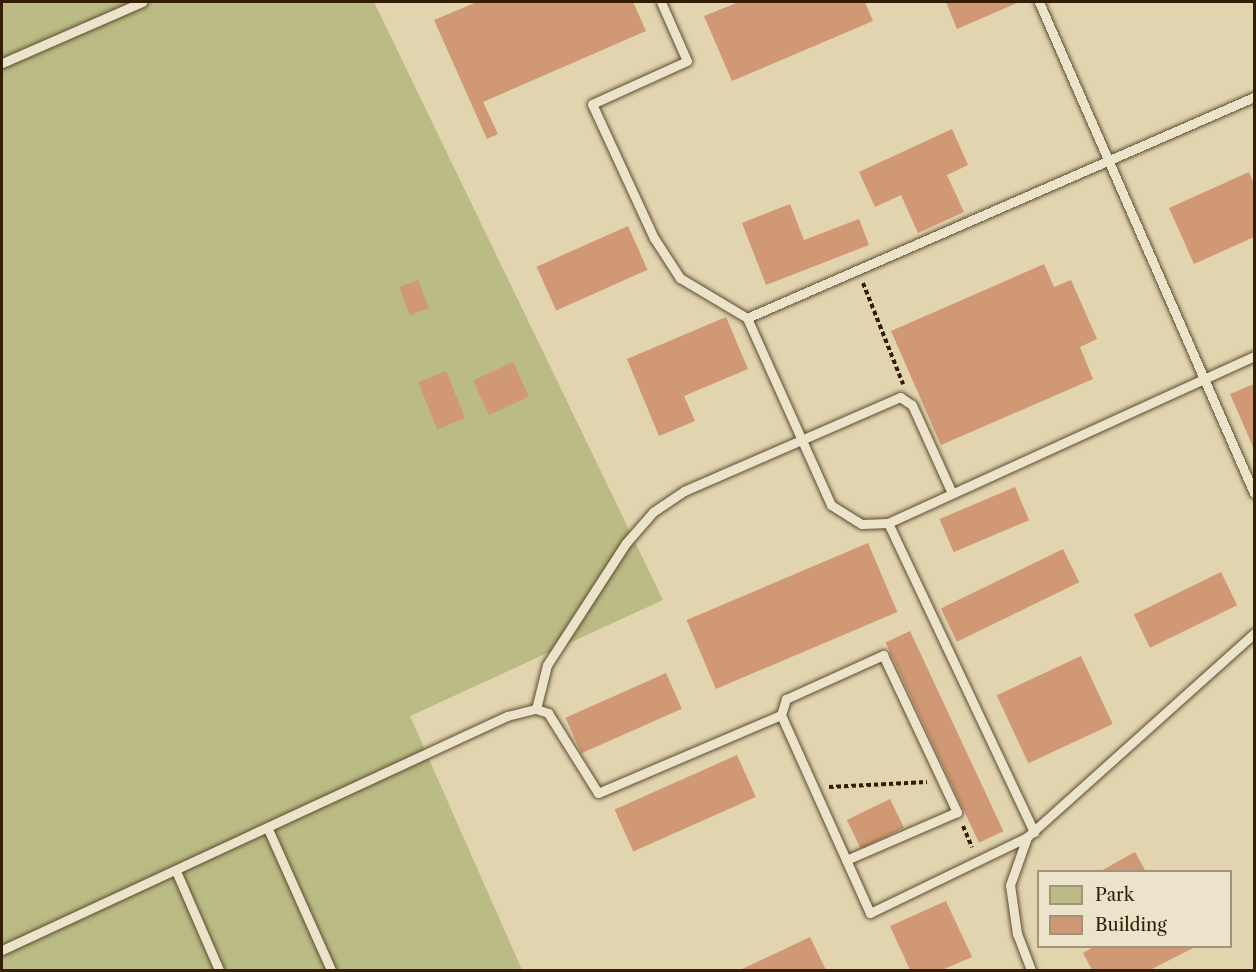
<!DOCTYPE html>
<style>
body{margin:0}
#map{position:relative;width:1256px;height:972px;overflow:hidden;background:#e1d4af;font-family:"Libre Caslon Text",serif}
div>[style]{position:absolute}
.green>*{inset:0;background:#babb85}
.building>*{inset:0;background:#d09874;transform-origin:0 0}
.path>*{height:4px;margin-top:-2px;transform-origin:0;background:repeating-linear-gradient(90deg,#331e03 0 4.5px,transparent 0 7.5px)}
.roads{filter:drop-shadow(0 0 2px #5e4c2e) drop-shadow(0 0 2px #5e4c2e)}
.service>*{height:9px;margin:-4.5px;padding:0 4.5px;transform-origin:4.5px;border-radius:4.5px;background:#ece3cb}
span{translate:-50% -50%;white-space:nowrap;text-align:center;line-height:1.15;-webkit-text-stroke:6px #ece3cb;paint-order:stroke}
.frame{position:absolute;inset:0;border:3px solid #331e03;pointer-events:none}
.legend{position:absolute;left:1037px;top:870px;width:195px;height:78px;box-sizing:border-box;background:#ece3cb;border:2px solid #a2947b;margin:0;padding:8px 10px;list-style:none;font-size:18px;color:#331e03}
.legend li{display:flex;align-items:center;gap:12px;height:30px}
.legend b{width:30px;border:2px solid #a2947b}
</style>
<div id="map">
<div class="green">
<div style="clip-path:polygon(2px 2px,374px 2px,663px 600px,410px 716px,522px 970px,2px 970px)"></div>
</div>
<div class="building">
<div style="clip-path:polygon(477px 2px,633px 2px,646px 31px,483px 102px,498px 134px,487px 139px,434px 20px)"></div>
<div style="clip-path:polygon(739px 2px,865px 2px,873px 21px,732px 81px,704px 16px)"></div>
<div style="clip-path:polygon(946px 2px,1016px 2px,1017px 3px,957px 29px)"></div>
<div style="clip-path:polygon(952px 129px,968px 165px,947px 175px,964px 212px,918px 233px,901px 195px,875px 207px,859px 172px)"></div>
<div style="clip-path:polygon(1249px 172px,1254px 184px,1254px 237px,1194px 264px,1169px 208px)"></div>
<div style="clip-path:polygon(790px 204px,804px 240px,859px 219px,869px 245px,766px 285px,742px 223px)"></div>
<div style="left:628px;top:226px;width:48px;height:100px;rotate:66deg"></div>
<div style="clip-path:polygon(1044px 264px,1054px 287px,1071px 280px,1097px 339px,1080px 347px,1093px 379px,941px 445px,891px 331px)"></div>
<div style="left:418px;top:280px;width:30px;height:20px;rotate:69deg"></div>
<div style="clip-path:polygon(726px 317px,748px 369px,684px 396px,695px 421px,659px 436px,627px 359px)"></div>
<div style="left:513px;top:362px;width:38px;height:44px;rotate:65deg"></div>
<div style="left:446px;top:371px;width:51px;height:30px;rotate:68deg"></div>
<div style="clip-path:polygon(1254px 384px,1254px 449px,1230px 394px)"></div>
<div style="left:1015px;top:487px;width:36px;height:82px;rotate:67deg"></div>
<div style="left:868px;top:543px;width:75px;height:197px;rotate:67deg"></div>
<div style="left:1063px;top:549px;width:37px;height:136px;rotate:64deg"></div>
<div style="left:1221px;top:572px;width:37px;height:97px;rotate:64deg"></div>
<div style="left:910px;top:631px;width:221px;height:27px;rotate:65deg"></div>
<div style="left:1081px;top:656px;width:75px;height:93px;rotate:65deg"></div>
<div style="left:666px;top:673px;width:39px;height:110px;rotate:66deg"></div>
<div style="left:737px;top:755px;width:46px;height:134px;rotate:66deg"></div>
<div style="left:890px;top:799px;width:32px;height:48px;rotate:64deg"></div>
<div style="clip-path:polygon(1135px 852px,1146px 872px,1099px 872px)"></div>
<div style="clip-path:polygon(946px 901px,972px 957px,942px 970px,910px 970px,890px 926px)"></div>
<div style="clip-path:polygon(810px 937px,826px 970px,740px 970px)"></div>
<div style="clip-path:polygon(1095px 946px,1197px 946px,1150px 970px,1092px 970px,1083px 953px)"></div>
</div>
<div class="path">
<div style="left:863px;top:283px;width:109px;rotate:68.4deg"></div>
<div style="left:829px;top:787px;width:98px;rotate:-2.9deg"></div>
<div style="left:963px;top:826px;width:23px;rotate:67deg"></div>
</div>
<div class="roads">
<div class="service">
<div style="left:661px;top:2px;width:64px;rotate:66.2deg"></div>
<div style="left:687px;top:61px;width:104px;rotate:155.6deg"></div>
<div style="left:592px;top:104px;width:148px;rotate:65.2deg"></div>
<div style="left:654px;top:238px;width:48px;rotate:57deg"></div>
<div style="left:680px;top:278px;width:78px;rotate:30.8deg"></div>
<div style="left:1039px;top:2px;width:536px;rotate:66.35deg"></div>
<div style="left:2px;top:63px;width:153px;rotate:-23.5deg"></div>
<div style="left:1254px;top:97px;width:553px;rotate:156.45deg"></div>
<div style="left:747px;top:318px;width:205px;rotate:65.8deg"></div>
<div style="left:831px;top:505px;width:36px;rotate:32deg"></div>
<div style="left:862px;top:524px;width:26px;rotate:-2deg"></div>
<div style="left:888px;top:523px;width:402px;rotate:-24.5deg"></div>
<div style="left:888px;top:523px;width:342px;rotate:64.7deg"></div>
<div style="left:536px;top:709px;width:45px;rotate:-76deg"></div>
<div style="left:547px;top:665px;width:145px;rotate:-57.1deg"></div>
<div style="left:626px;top:543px;width:41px;rotate:-48.9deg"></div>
<div style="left:653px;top:512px;width:37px;rotate:-34deg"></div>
<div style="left:684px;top:491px;width:236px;rotate:-23.5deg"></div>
<div style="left:900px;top:397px;width:14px;rotate:34deg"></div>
<div style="left:912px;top:405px;width:97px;rotate:65.6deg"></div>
<div style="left:781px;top:715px;width:17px;rotate:-73deg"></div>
<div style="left:786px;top:699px;width:107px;rotate:-24.4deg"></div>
<div style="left:883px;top:655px;width:174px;rotate:64.8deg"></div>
<div style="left:957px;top:812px;width:121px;rotate:156.6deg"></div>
<div style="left:268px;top:829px;width:154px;rotate:65.9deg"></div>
<div style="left:176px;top:871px;width:108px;rotate:66.5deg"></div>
<div style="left:2px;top:950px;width:557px;rotate:-24.86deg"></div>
<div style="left:507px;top:716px;width:30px;rotate:-14deg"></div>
<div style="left:536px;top:709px;width:13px;rotate:18deg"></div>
<div style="left:548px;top:713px;width:94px;rotate:58deg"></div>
<div style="left:598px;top:793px;width:199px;rotate:-23.1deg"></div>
<div style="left:781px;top:715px;width:217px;rotate:65.8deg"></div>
<div style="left:870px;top:913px;width:174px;rotate:-25.8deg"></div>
<div style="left:1031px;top:970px;width:39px;rotate:-111deg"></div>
<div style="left:1017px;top:934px;width:49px;rotate:-98.1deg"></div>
<div style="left:1010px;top:885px;width:51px;rotate:-70.5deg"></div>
<div style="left:1027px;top:837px;width:305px;rotate:-41.9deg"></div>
</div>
</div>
<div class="frame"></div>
<ul class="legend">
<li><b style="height:16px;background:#babb85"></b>Park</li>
<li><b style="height:16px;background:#d09874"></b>Building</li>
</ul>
</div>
